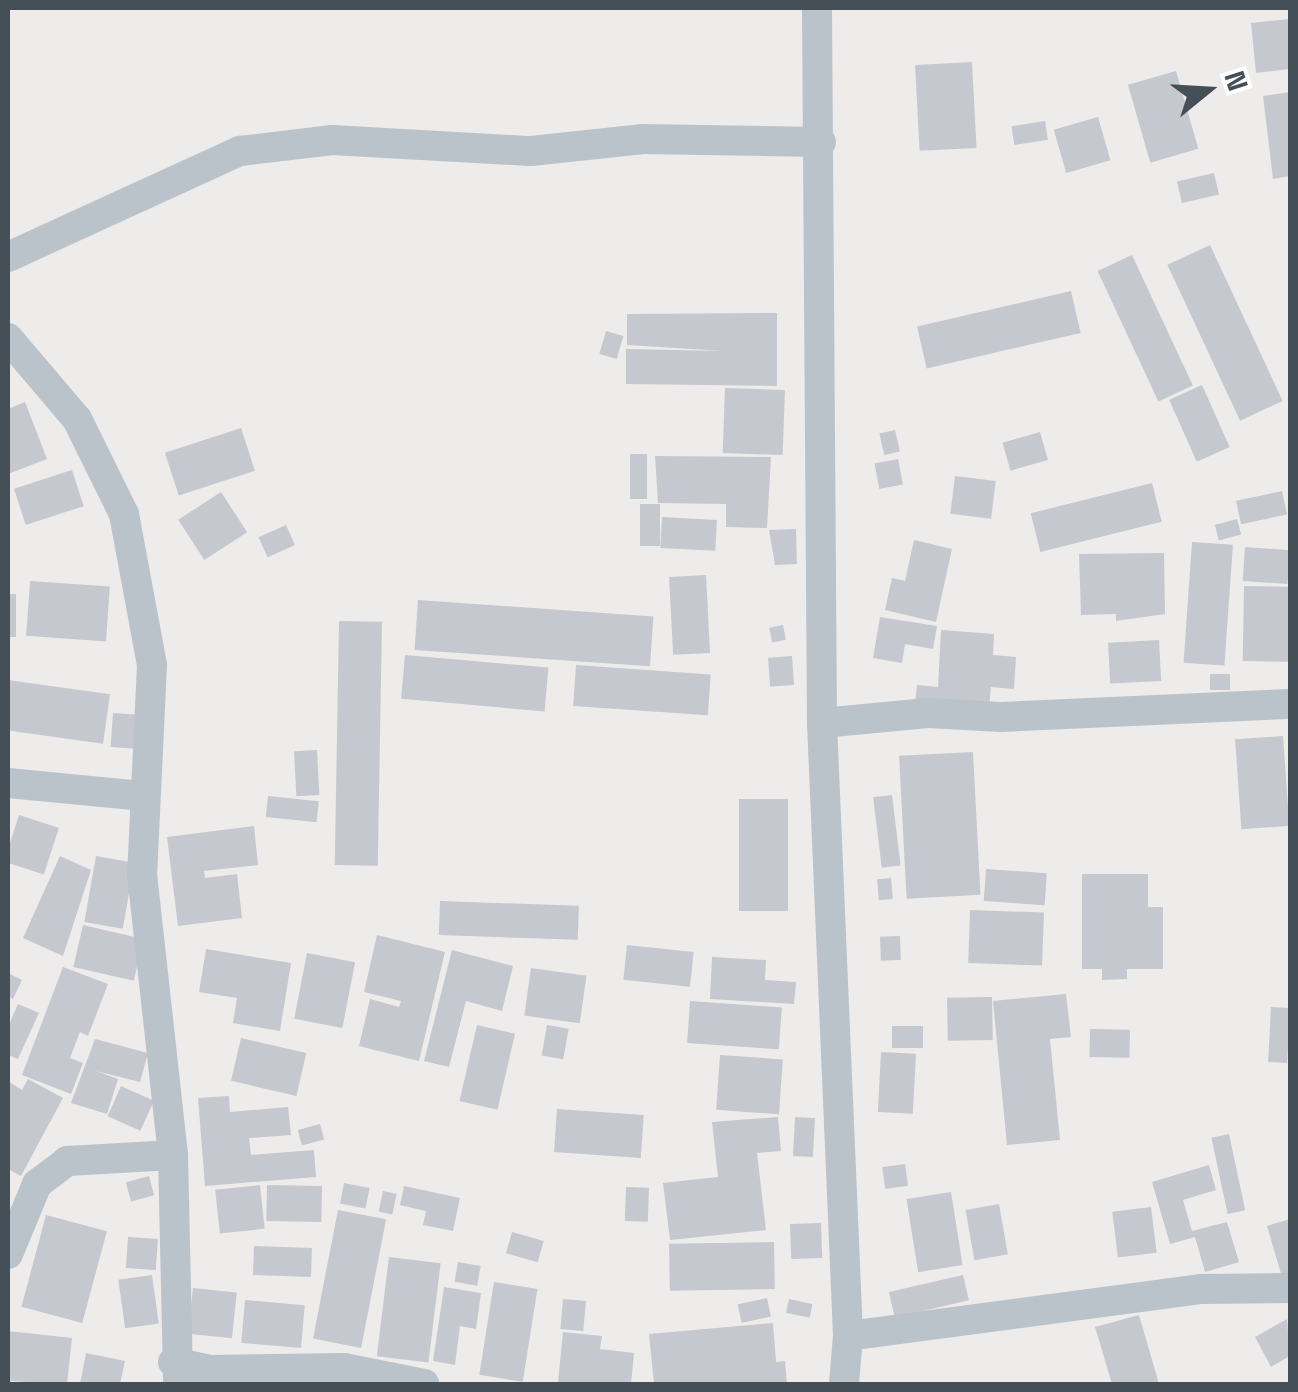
<!DOCTYPE html>
<style>
body{margin:0}
#map{position:relative;width:1298px;height:1392px;overflow:hidden;background:#eeebeb;font-family:"Space Grotesk",sans-serif}
div>[style]{position:absolute}
.building>*{inset:0;background:#c5c8ce;transform-origin:0 0}
.minor>*{height:30px;margin:-15px;padding:0 15px;transform-origin:15px;border-radius:15px;background:#bac3ca}
span{translate:-50% -50%;white-space:nowrap;text-align:center;line-height:1.15;-webkit-text-stroke:8px #fff;paint-order:stroke}
.frame{position:absolute;inset:0;border:10px solid #454f57;pointer-events:none}
.north{position:absolute;left:1158px;top:40px;width:100px;height:100px;-webkit-text-stroke:8px #fff;paint-order:stroke;rotate:72deg;font-size:28px;font-weight:700;line-height:40px;text-align:center;color:#454f57}
.north::after{content:'';display:block;margin:auto;width:35px;height:45px;background:#454f57;clip-path:polygon(50% 0,100% 100%,50% 72%,0 100%)}
</style>
<div id="map">
<div class="building">
<div style="clip-path:polygon(1290px 19px,1290px 69px,1256px 73px,1251px 23px)"></div>
<div style="left:972px;top:62px;width:86px;height:57px;rotate:87deg"></div>
<div style="left:1176px;top:71px;width:81px;height:50px;rotate:74deg"></div>
<div style="clip-path:polygon(1290px 92px,1290px 176px,1273px 179px,1263px 96px)"></div>
<div style="left:1098px;top:117px;width:45px;height:46px;rotate:74deg"></div>
<div style="left:1045px;top:121px;width:19px;height:34px;rotate:81deg"></div>
<div style="left:1214px;top:173px;width:22px;height:38px;rotate:77deg"></div>
<div style="left:1210px;top:245px;width:172px;height:47px;rotate:65deg"></div>
<div style="left:1132px;top:255px;width:144px;height:38px;rotate:65deg"></div>
<div style="left:1071px;top:291px;width:43px;height:158px;rotate:77deg"></div>
<div style="clip-path:polygon(777px 313px,777px 386px,626px 384px,626px 349px,723px 351px,627px 345px,627px 314px)"></div>
<div style="left:606px;top:331px;width:18px;height:24px;rotate:16deg"></div>
<div style="left:1202px;top:385px;width:68px;height:36px;rotate:66deg"></div>
<div style="left:725px;top:388px;width:60px;height:65px;rotate:2deg"></div>
<div style="clip-path:polygon(25px 402px,47px 459px,8px 474px,8px 409px)"></div>
<div style="left:241px;top:428px;width:45px;height:80px;rotate:72deg"></div>
<div style="left:895px;top:430px;width:22px;height:16px;rotate:77deg"></div>
<div style="left:1040px;top:432px;width:29px;height:39px;rotate:74deg"></div>
<div style="left:630px;top:454px;width:17px;height:45px"></div>
<div style="clip-path:polygon(655px 456px,771px 457px,767px 528px,726px 527px,726px 504px,658px 503px)"></div>
<div style="left:898px;top:459px;width:26px;height:24px;rotate:79deg"></div>
<div style="left:72px;top:470px;width:38px;height:61px;rotate:72deg"></div>
<div style="left:955px;top:476px;width:41px;height:38px;rotate:7deg"></div>
<div style="left:1152px;top:483px;width:40px;height:125px;rotate:76deg"></div>
<div style="left:1282px;top:491px;width:24px;height:47px;rotate:78deg"></div>
<div style="left:221px;top:492px;width:48px;height:51px;rotate:57deg"></div>
<div style="left:640px;top:504px;width:20px;height:42px"></div>
<div style="left:662px;top:517px;width:55px;height:31px;rotate:3deg"></div>
<div style="left:1237px;top:519px;width:16px;height:23px;rotate:75deg"></div>
<div style="left:286px;top:525px;width:22px;height:30px;rotate:66deg"></div>
<div style="clip-path:polygon(796px 529px,797px 564px,775px 565px,769px 530px)"></div>
<div style="clip-path:polygon(914px 540px,952px 549px,936px 622px,885px 610px,892px 578px,905px 581px)"></div>
<div style="left:1192px;top:542px;width:41px;height:121px;rotate:4deg"></div>
<div style="left:1245px;top:547px;width:45px;height:34px;rotate:4deg"></div>
<div style="clip-path:polygon(1164px 553px,1165px 614px,1116px 621px,1116px 614px,1081px 615px,1079px 554px)"></div>
<div style="left:706px;top:575px;width:78px;height:37px;rotate:87deg"></div>
<div style="left:30px;top:581px;width:80px;height:55px;rotate:4deg"></div>
<div style="left:1244px;top:586px;width:46px;height:75px;rotate:1deg"></div>
<div style="left:16px;top:594px;width:43px;height:8px;rotate:90deg"></div>
<div style="left:418px;top:600px;width:236px;height:50px;rotate:4deg"></div>
<div style="clip-path:polygon(880px 617px,937px 626px,933px 649px,905px 644px,902px 663px,873px 658px)"></div>
<div style="left:339px;top:621px;width:43px;height:244px;rotate:1deg"></div>
<div style="left:783px;top:625px;width:15px;height:14px;rotate:79deg"></div>
<div style="clip-path:polygon(941px 630px,994px 634px,993px 655px,1016px 657px,1014px 689px,991px 687px,989px 708px,915px 703px,917px 685px,938px 687px)"></div>
<div style="left:1159px;top:640px;width:41px;height:51px;rotate:87deg"></div>
<div style="left:405px;top:655px;width:144px;height:44px;rotate:5deg"></div>
<div style="left:792px;top:656px;width:29px;height:24px;rotate:86deg"></div>
<div style="left:576px;top:665px;width:135px;height:41px;rotate:4deg"></div>
<div style="left:1210px;top:674px;width:20px;height:16px"></div>
<div style="left:8px;top:680px;width:103px;height:50px;rotate:8deg"></div>
<div style="left:113px;top:713px;width:26px;height:34px;rotate:4deg"></div>
<div style="left:1283px;top:736px;width:90px;height:48px;rotate:86deg"></div>
<div style="left:317px;top:750px;width:45px;height:23px;rotate:87deg"></div>
<div style="left:973px;top:752px;width:143px;height:74px;rotate:87deg"></div>
<div style="left:892px;top:795px;width:71px;height:19px;rotate:83deg"></div>
<div style="left:268px;top:796px;width:51px;height:21px;rotate:6deg"></div>
<div style="left:739px;top:799px;width:49px;height:112px"></div>
<div style="left:19px;top:815px;width:42px;height:49px;rotate:18deg"></div>
<div style="clip-path:polygon(254px 826px,258px 865px,204px 871px,205px 878px,237px 874px,242px 918px,178px 926px,167px 837px)"></div>
<div style="clip-path:polygon(60px 856px,91px 870px,63px 956px,23px 938px)"></div>
<div style="left:96px;top:856px;width:39px;height:67px;rotate:10deg"></div>
<div style="left:986px;top:869px;width:61px;height:32px;rotate:4deg"></div>
<div style="clip-path:polygon(1082px 874px,1148px 874px,1148px 907px,1163px 907px,1163px 969px,1127px 969px,1127px 979px,1102px 980px,1102px 969px,1082px 969px)"></div>
<div style="left:891px;top:878px;width:21px;height:14px;rotate:85deg"></div>
<div style="left:440px;top:901px;width:139px;height:34px;rotate:2deg"></div>
<div style="left:970px;top:910px;width:74px;height:53px;rotate:2deg"></div>
<div style="left:83px;top:925px;width:62px;height:43px;rotate:13deg"></div>
<div style="clip-path:polygon(377px 935px,445px 952px,419px 1061px,359px 1046px,370px 999px,399px 1007px,401px 1001px,364px 992px)"></div>
<div style="left:900px;top:936px;width:24px;height:20px;rotate:88deg"></div>
<div style="left:627px;top:945px;width:67px;height:35px;rotate:6deg"></div>
<div style="clip-path:polygon(206px 949px,291px 963px,280px 1031px,233px 1023px,237px 998px,199px 992px)"></div>
<div style="clip-path:polygon(452px 950px,513px 966px,502px 1011px,466px 1001px,449px 1067px,424px 1061px)"></div>
<div style="left:307px;top:953px;width:49px;height:67px;rotate:11deg"></div>
<div style="clip-path:polygon(712px 957px,766px 960px,765px 980px,796px 982px,794px 1004px,710px 999px)"></div>
<div style="clip-path:polygon(63px 967px,108px 984px,88px 1036px,80px 1032px,70px 1058px,83px 1063px,71px 1094px,22px 1075px)"></div>
<div style="left:531px;top:968px;width:56px;height:48px;rotate:8deg"></div>
<div style="clip-path:polygon(8px 973px,22px 980px,13px 999px,8px 996px)"></div>
<div style="clip-path:polygon(1066px 994px,1071px 1037px,1050px 1039px,1060px 1140px,1007px 1145px,993px 1001px)"></div>
<div style="left:992px;top:997px;width:43px;height:45px;rotate:89deg"></div>
<div style="left:690px;top:1001px;width:92px;height:42px;rotate:4deg"></div>
<div style="clip-path:polygon(18px 1004px,39px 1013px,18px 1059px,8px 1055px,8px 1027px)"></div>
<div style="left:1271px;top:1007px;width:19px;height:55px;rotate:3deg"></div>
<div style="left:477px;top:1025px;width:39px;height:78px;rotate:13deg"></div>
<div style="left:547px;top:1025px;width:22px;height:31px;rotate:10deg"></div>
<div style="left:892px;top:1026px;width:31px;height:22px"></div>
<div style="left:1090px;top:1029px;width:40px;height:28px;rotate:1deg"></div>
<div style="left:241px;top:1038px;width:67px;height:44px;rotate:13deg"></div>
<div style="clip-path:polygon(95px 1039px,148px 1053px,140px 1082px,96px 1071px,118px 1079px,107px 1114px,71px 1103px)"></div>
<div style="left:881px;top:1052px;width:35px;height:60px;rotate:3deg"></div>
<div style="left:720px;top:1055px;width:63px;height:55px;rotate:4deg"></div>
<div style="clip-path:polygon(28px 1079px,63px 1098px,21px 1176px,8px 1169px,8px 1081px,22px 1090px)"></div>
<div style="left:121px;top:1086px;width:36px;height:33px;rotate:24deg"></div>
<div style="clip-path:polygon(229px 1096px,230px 1112px,288px 1107px,291px 1135px,249px 1138px,251px 1155px,314px 1150px,316px 1177px,205px 1186px,198px 1098px)"></div>
<div style="left:557px;top:1109px;width:87px;height:43px;rotate:4deg"></div>
<div style="clip-path:polygon(778px 1117px,781px 1151px,757px 1153px,766px 1230px,670px 1240px,663px 1183px,718px 1177px,712px 1122px)"></div>
<div style="left:795px;top:1117px;width:20px;height:39px;rotate:3deg"></div>
<div style="left:320px;top:1124px;width:16px;height:23px;rotate:75deg"></div>
<div style="left:1229px;top:1134px;width:78px;height:18px;rotate:78deg"></div>
<div style="left:905px;top:1164px;width:22px;height:23px;rotate:82deg"></div>
<div style="clip-path:polygon(1209px 1165px,1216px 1190px,1183px 1200px,1192px 1231px,1227px 1222px,1239px 1262px,1205px 1272px,1195px 1237px,1170px 1244px,1152px 1182px)"></div>
<div style="left:149px;top:1176px;width:20px;height:24px;rotate:75deg"></div>
<div style="left:344px;top:1183px;width:26px;height:21px;rotate:11deg"></div>
<div style="left:260px;top:1185px;width:44px;height:45px;rotate:84deg"></div>
<div style="left:267px;top:1185px;width:55px;height:36px;rotate:1deg"></div>
<div style="clip-path:polygon(404px 1186px,460px 1198px,453px 1231px,423px 1225px,426px 1211px,400px 1205px)"></div>
<div style="left:626px;top:1187px;width:23px;height:34px;rotate:2deg"></div>
<div style="left:383px;top:1191px;width:14px;height:21px;rotate:12deg"></div>
<div style="left:951px;top:1192px;width:74px;height:45px;rotate:81deg"></div>
<div style="left:999px;top:1204px;width:51px;height:34px;rotate:80deg"></div>
<div style="left:1151px;top:1207px;width:46px;height:39px;rotate:83deg"></div>
<div style="left:338px;top:1210px;width:49px;height:131px;rotate:11deg"></div>
<div style="left:46px;top:1215px;width:63px;height:95px;rotate:15deg"></div>
<div style="clip-path:polygon(1290px 1219px,1290px 1275px,1282px 1277px,1267px 1226px)"></div>
<div style="left:821px;top:1223px;width:35px;height:31px;rotate:88deg"></div>
<div style="left:512px;top:1232px;width:33px;height:22px;rotate:16deg"></div>
<div style="left:128px;top:1237px;width:30px;height:31px;rotate:4deg"></div>
<div style="left:774px;top:1242px;width:47px;height:105px;rotate:89deg"></div>
<div style="left:254px;top:1246px;width:58px;height:29px;rotate:2deg"></div>
<div style="left:389px;top:1257px;width:52px;height:100px;rotate:7deg"></div>
<div style="left:458px;top:1262px;width:23px;height:20px;rotate:10deg"></div>
<div style="left:152px;top:1275px;width:49px;height:34px;rotate:82deg"></div>
<div style="left:963px;top:1275px;width:26px;height:76px;rotate:77deg"></div>
<div style="left:494px;top:1282px;width:44px;height:94px;rotate:9deg"></div>
<div style="clip-path:polygon(444px 1287px,481px 1293px,476px 1329px,460px 1326px,455px 1365px,433px 1361px)"></div>
<div style="left:193px;top:1288px;width:44px;height:46px;rotate:6deg"></div>
<div style="left:767px;top:1298px;width:19px;height:30px;rotate:78deg"></div>
<div style="left:563px;top:1299px;width:23px;height:30px;rotate:5deg"></div>
<div style="left:789px;top:1299px;width:24px;height:14px;rotate:12deg"></div>
<div style="left:245px;top:1300px;width:60px;height:43px;rotate:5deg"></div>
<div style="clip-path:polygon(1139px 1315px,1159px 1384px,1112px 1384px,1095px 1327px)"></div>
<div style="clip-path:polygon(1287px 1319px,1290px 1356px,1271px 1367px,1255px 1337px)"></div>
<div style="clip-path:polygon(773px 1323px,776px 1362px,785px 1361px,787px 1384px,654px 1384px,649px 1334px)"></div>
<div style="clip-path:polygon(8px 1331px,72px 1338px,67px 1384px,8px 1381px)"></div>
<div style="clip-path:polygon(563px 1332px,602px 1336px,600px 1349px,634px 1353px,631px 1384px,558px 1382px)"></div>
<div style="clip-path:polygon(86px 1353px,125px 1361px,120px 1384px,80px 1384px)"></div>
</div>
<div class="minor">
<div style="left:817px;top:8px;width:715px;rotate:89.6deg"></div>
<div style="left:822px;top:723px;width:614px;rotate:87.57deg"></div>
<div style="left:848px;top:1336px;width:48px;rotate:94.8deg"></div>
<div style="left:8px;top:257px;width:255px;rotate:-24.6deg"></div>
<div style="left:240px;top:151px;width:93px;rotate:-6.8deg"></div>
<div style="left:332px;top:140px;width:199px;rotate:3.2deg"></div>
<div style="left:531px;top:151px;width:113px;rotate:-6.1deg"></div>
<div style="left:643px;top:139px;width:178px;rotate:1deg"></div>
<div style="left:8px;top:338px;width:106px;rotate:49.6deg"></div>
<div style="left:77px;top:419px;width:106px;rotate:63.7deg"></div>
<div style="left:124px;top:514px;width:154px;rotate:79.5deg"></div>
<div style="left:152px;top:665px;width:209px;rotate:92.7deg"></div>
<div style="left:142px;top:874px;width:283px;rotate:83.7deg"></div>
<div style="left:173px;top:1155px;width:229px;rotate:88.7deg"></div>
<div style="left:822px;top:723px;width:106px;rotate:-5.4deg"></div>
<div style="left:928px;top:713px;width:73px;rotate:3.1deg"></div>
<div style="left:1001px;top:717px;width:289px;rotate:-2.6deg"></div>
<div style="left:8px;top:783px;width:137px;rotate:5.5deg"></div>
<div style="left:8px;top:1254px;width:76px;rotate:-67.5deg"></div>
<div style="left:37px;top:1184px;width:38px;rotate:-37deg"></div>
<div style="left:67px;top:1161px;width:106px;rotate:-3.2deg"></div>
<div style="left:848px;top:1336px;width:357px;rotate:-7.6deg"></div>
<div style="left:1202px;top:1289px;width:88px;rotate:-0.7deg"></div>
<div style="left:173px;top:1362px;width:38px;rotate:12deg"></div>
<div style="left:210px;top:1370px;width:134px;rotate:-0.9deg"></div>
<div style="left:344px;top:1368px;width:82px;rotate:11.3deg"></div>
</div>
<div class="frame"></div>
<div class="north">N</div>
</div>
